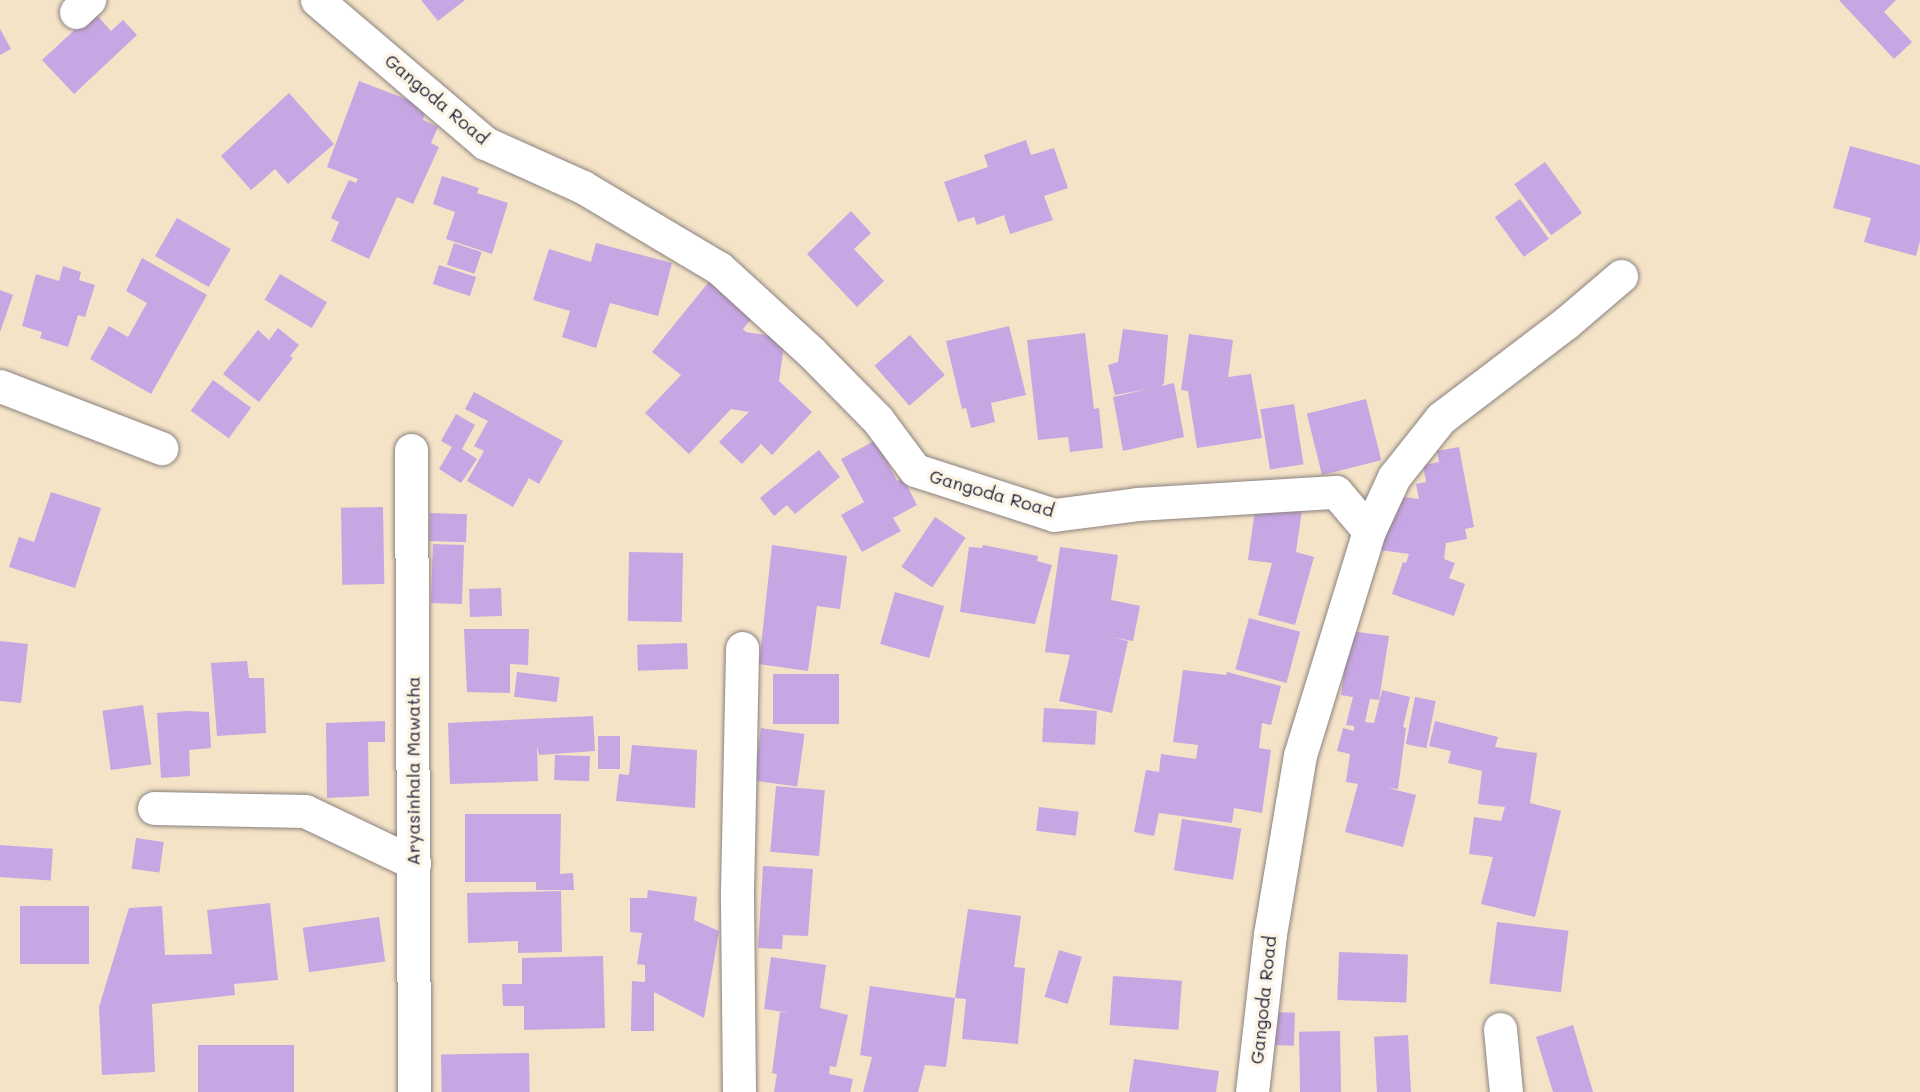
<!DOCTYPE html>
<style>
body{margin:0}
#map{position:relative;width:1920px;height:1092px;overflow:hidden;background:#f4e3c6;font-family:Mali,sans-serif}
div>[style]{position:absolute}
.building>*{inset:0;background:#c7a6e4;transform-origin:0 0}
.roads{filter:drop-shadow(0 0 2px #8b8280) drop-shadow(0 0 2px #8b8280)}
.minor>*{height:33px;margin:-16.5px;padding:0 16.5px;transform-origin:16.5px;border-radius:16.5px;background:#fff}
span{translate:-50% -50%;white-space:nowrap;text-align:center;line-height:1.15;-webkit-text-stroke:7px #fcf5e5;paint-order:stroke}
.street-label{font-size:18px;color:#22223b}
</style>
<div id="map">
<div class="building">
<div style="clip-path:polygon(421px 0,465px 0,438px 21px)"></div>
<div style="clip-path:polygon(1839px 0,1896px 0,1884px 12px,1912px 42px,1894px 59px)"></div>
<div style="clip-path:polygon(94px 12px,111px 31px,123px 20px,137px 35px,74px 94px,42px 60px)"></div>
<div style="clip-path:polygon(0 29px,11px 49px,0 55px)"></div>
<div style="clip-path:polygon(359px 81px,427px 107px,423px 120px,438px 127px,431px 143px,439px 147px,413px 204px,397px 197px,369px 259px,331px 241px,339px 222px,331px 218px,349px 180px,356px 183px,358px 179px,327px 167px)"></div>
<div style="clip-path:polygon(289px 93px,334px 144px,288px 184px,275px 169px,251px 190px,221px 156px)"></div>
<div style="clip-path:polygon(1026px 140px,1031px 155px,1054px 148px,1068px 188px,1044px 196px,1053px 220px,1010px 234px,1004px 215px,977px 225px,974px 217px,958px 222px,944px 182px,988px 167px,984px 155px)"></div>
<div style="clip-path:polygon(1850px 146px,1920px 165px,1920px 241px,1916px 256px,1864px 242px,1871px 218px,1833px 208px)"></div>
<div style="left:1545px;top:162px;width:63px;height:38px;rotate:54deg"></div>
<div style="clip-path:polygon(442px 176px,479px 188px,477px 193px,508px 203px,492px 254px,446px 239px,455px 212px,433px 204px)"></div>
<div style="left:1520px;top:199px;width:49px;height:31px;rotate:54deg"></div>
<div style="clip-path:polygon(851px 211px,871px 233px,854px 249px,884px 281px,857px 307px,807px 254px)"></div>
<div style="left:177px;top:218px;width:62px;height:44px;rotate:30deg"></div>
<div style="left:454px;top:243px;width:29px;height:23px;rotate:18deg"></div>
<div style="clip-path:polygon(596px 243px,672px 263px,658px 316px,610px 303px,596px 348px,562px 337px,570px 311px,533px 300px,549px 249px,591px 262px)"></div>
<div style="clip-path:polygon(142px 258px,207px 295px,151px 394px,90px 359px,109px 326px,128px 337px,147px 303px,126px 291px)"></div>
<div style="left:439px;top:265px;width:39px;height:20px;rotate:18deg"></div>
<div style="clip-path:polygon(63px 266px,81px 272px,79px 280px,95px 285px,85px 317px,78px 315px,68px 347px,40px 338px,42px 332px,22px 326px,36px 274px,59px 281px)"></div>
<div style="clip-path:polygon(716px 273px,759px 309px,743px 329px,746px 332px,785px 338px,779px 381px,812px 412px,772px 455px,761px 444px,742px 464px,719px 442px,749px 412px,731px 409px,689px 454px,645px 413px,681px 375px,652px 352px)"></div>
<div style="left:280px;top:274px;width:55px;height:30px;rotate:31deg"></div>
<div style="clip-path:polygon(0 290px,13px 295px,0 332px)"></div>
<div style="clip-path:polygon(1009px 326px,1026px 395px,991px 403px,995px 422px,971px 428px,966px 408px,962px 409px,946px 341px)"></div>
<div style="clip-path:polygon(278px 328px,299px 345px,290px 356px,293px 358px,259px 402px,223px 374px,258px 330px,269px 340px)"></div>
<div style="clip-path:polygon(1123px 329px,1168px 335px,1164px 383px,1161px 386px,1174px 383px,1184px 437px,1123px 451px,1113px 397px,1148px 389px,1115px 395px,1108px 365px,1118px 362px)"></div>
<div style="clip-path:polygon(1085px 333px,1094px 409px,1099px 408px,1103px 448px,1070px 452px,1068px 437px,1038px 440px,1027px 340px)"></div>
<div style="clip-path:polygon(1189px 334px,1233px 340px,1228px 377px,1251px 374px,1262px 438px,1197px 448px,1188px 391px,1181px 390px)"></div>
<div style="left:910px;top:335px;width:53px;height:47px;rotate:49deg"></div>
<div style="left:213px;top:380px;width:47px;height:38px;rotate:36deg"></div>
<div style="clip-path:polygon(474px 392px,563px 441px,539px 484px,529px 478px,513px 507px,467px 481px,484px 451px,474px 446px,488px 421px,465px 409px)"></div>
<div style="left:1366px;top:399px;width:63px;height:61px;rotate:76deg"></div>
<div style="left:1294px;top:404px;width:61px;height:34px;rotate:81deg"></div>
<div style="clip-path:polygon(456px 414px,475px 425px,462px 449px,477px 459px,461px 483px,439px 469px,452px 447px,441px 441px)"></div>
<div style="clip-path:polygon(876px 440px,897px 481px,903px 478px,917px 505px,893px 518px,901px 531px,862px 552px,841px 515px,864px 502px,841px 459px)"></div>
<div style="clip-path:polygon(1459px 447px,1474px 527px,1465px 529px,1467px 539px,1446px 543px,1444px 559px,1455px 563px,1449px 578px,1465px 584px,1454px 616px,1392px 594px,1403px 562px,1406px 563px,1409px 554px,1380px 550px,1388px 495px,1419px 499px,1416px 484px,1426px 482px,1423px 465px,1439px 462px,1437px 451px)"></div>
<div style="clip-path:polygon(819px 450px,840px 477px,795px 514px,787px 505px,774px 516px,760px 498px)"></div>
<div style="clip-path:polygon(1258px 488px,1304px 495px,1296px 552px,1314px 557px,1295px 625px,1258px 615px,1272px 563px,1248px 560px)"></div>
<div style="clip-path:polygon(51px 492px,101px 508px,75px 588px,9px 567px,19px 537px,34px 542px)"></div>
<div style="left:383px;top:507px;width:77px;height:42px;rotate:89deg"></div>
<div style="left:430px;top:513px;width:37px;height:28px;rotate:2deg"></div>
<div style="left:935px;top:517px;width:37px;height:60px;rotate:34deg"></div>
<div style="left:433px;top:544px;width:31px;height:59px;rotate:2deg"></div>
<div style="clip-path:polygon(772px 545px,847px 556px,840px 609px,817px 606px,808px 671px,759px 664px)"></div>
<div style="clip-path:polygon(983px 545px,1038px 556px,1037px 561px,1052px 565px,1035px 624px,960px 612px,969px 547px,982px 548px)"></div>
<div style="clip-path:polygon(1060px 547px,1118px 555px,1111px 600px,1140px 606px,1133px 641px,1111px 637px,1128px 641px,1112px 713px,1059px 701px,1070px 655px,1045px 652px)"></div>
<div style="left:629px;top:552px;width:54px;height:69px;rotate:1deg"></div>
<div style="left:501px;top:588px;width:28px;height:32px;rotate:88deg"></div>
<div style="left:895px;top:592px;width:51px;height:54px;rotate:16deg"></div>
<div style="left:1249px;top:618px;width:53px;height:53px;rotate:15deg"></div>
<div style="clip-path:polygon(464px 629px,529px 629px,528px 665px,510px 664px,510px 693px,467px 692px)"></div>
<div style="clip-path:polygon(1350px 631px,1389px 636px,1379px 700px,1370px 699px,1365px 722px,1374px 723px,1382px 690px,1410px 697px,1403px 727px,1406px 728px,1398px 789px,1388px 788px,1416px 795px,1403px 847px,1345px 832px,1358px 784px,1346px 782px,1350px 754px,1337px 751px,1343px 728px,1354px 731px,1354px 726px,1346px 725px,1353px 697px,1341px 695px)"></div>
<div style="clip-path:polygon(0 641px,28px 644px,21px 703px,0 701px)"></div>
<div style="left:687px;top:643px;width:26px;height:50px;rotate:88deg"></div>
<div style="clip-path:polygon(247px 661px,249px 678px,264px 678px,266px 733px,217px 736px,211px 663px)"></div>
<div style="clip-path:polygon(1183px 670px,1226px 675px,1227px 672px,1281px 686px,1271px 725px,1262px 723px,1259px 748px,1271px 750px,1262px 813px,1234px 808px,1232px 823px,1159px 813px,1154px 836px,1134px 832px,1146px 770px,1159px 772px,1161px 754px,1196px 759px,1198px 745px,1173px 742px)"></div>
<div style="left:517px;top:672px;width:43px;height:25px;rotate:7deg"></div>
<div style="left:773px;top:674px;width:66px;height:50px"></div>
<div style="left:1415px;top:697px;width:21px;height:48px;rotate:11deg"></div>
<div style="left:143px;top:705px;width:60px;height:41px;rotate:82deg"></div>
<div style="left:1044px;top:708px;width:53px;height:34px;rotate:3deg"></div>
<div style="clip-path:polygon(187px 711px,209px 712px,211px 748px,189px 750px,190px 776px,161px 778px,157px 713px)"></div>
<div style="clip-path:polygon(593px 716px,595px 751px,539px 755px,537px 746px,538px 781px,450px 784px,448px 723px)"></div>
<div style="clip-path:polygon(385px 721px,385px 742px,368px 742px,369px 796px,327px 798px,326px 723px)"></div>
<div style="clip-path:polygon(1435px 721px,1498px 737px,1495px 747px,1537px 753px,1530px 803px,1561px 811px,1535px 917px,1481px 904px,1493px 857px,1469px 854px,1474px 817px,1501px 821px,1505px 807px,1478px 804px,1482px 771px,1448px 763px,1451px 751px,1429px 746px)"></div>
<div style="left:761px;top:728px;width:44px;height:53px;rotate:8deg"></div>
<div style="left:598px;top:736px;width:22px;height:33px"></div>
<div style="clip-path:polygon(632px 745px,697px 750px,695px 808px,616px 801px,619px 774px,629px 775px)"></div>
<div style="left:555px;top:755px;width:35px;height:25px;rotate:2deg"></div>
<div style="left:776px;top:786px;width:49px;height:66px;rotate:5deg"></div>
<div style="left:1039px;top:807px;width:40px;height:24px;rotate:7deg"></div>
<div style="clip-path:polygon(465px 814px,561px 814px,560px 874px,573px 873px,574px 890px,536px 890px,536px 882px,465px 882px)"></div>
<div style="left:1182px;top:819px;width:60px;height:52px;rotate:9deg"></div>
<div style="left:136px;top:838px;width:28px;height:31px;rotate:8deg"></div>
<div style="left:0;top:845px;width:53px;height:32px;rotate:4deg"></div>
<div style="clip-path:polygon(763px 866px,813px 869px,808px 936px,783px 935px,782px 949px,758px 948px)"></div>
<div style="clip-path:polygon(648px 890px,697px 897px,694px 920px,719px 931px,704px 1018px,654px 992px,654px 1031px,631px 1031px,632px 981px,645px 982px,645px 965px,637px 964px,642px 933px,630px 932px,630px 898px,647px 898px)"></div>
<div style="clip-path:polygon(561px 891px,562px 952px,518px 953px,518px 941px,468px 943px,467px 893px)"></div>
<div style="clip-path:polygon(270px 903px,278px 980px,234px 984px,235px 995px,152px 1004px,155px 1072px,102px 1075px,99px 1007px,129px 908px,162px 906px,165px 955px,212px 954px,207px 910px)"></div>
<div style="left:20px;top:906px;width:69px;height:58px"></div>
<div style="clip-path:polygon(968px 909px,1021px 916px,1014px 967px,1025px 968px,1018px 1044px,962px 1039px,966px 999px,955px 998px)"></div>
<div style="left:379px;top:917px;width:45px;height:77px;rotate:82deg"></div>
<div style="left:1497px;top:922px;width:72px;height:62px;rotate:7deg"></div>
<div style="left:1059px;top:950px;width:24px;height:49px;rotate:17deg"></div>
<div style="left:1339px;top:952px;width:69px;height:48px;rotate:2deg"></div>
<div style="clip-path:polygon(603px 956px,605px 1028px,524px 1030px,524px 1006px,503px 1006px,502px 984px,522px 984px,522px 958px)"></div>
<div style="clip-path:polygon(771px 957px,826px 965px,820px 1008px,848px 1015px,836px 1067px,830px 1066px,829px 1074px,853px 1079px,850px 1092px,774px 1092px,777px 1074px,772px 1073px,780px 1012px,791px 1013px,764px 1009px)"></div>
<div style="left:1113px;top:976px;width:69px;height:49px;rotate:4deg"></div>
<div style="clip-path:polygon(870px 986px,955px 998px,946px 1067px,925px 1065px,918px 1092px,863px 1092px,872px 1057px,860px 1055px)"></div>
<div style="left:1271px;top:1012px;width:24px;height:33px;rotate:2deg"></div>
<div style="clip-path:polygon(1573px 1025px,1593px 1092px,1553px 1092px,1536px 1037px)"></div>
<div style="left:1340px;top:1031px;width:61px;height:41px;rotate:89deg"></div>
<div style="left:1408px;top:1035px;width:57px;height:34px;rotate:87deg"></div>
<div style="left:198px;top:1045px;width:96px;height:47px"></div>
<div style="left:529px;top:1053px;width:39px;height:88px;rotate:89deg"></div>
<div style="clip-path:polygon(1134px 1059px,1219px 1071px,1216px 1092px,1129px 1092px)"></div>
</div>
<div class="roads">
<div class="minor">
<div style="left:317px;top:0;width:221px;rotate:40.4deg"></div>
<div style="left:485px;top:143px;width:107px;rotate:24.2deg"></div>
<div style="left:583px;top:187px;width:158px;rotate:30.8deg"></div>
<div style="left:719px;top:268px;width:125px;rotate:42.4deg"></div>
<div style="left:811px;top:352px;width:95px;rotate:45.4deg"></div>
<div style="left:878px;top:420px;width:62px;rotate:53.5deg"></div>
<div style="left:915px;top:470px;width:146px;rotate:17.9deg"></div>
<div style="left:1054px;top:515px;width:84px;rotate:-7.5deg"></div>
<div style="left:1137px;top:504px;width:199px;rotate:-3.5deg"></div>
<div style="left:1336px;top:492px;width:51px;rotate:49.8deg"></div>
<div style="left:1369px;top:531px;width:234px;rotate:107.1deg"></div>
<div style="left:1300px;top:755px;width:181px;rotate:99.5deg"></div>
<div style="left:1270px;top:934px;width:159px;rotate:96.5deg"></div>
<div style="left:76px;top:12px;width:18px;rotate:-43deg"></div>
<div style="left:0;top:386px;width:173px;rotate:21.1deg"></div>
<div style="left:411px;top:450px;width:642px;rotate:89.73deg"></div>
<div style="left:1369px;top:531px;width:60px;rotate:-65.2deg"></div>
<div style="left:1394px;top:477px;width:75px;rotate:-51.5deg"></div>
<div style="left:1441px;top:418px;width:158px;rotate:-37.3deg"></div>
<div style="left:1567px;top:322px;width:71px;rotate:-40.4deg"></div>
<div style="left:154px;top:808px;width:151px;rotate:1.1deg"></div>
<div style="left:305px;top:811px;width:121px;rotate:25.5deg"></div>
<div style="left:1500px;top:1029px;width:63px;rotate:84.6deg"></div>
<div style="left:739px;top:1092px;width:201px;rotate:-90.6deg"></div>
<div style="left:737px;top:891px;width:243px;rotate:-88.8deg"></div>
</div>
</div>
<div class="street-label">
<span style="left:437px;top:99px;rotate:40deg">Gangoda Road</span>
<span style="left:992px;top:493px;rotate:16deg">Gangoda Road</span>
<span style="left:413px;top:771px;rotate:-90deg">Aryasinhala Mawatha</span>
<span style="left:1263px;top:1000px;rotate:-84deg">Gangoda Road</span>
</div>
</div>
